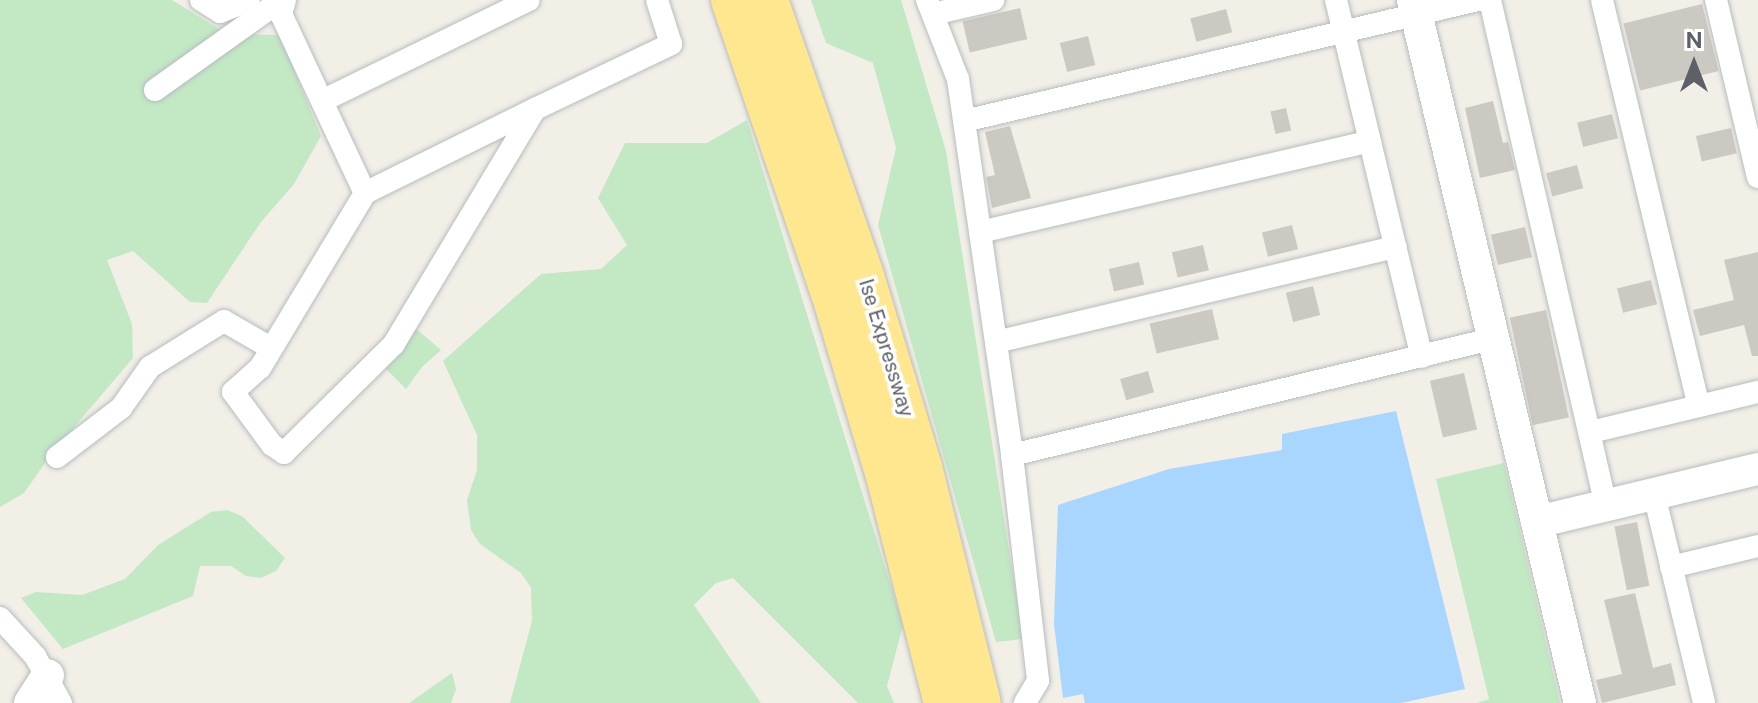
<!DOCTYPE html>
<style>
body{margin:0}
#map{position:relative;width:1758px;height:703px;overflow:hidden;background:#f1efe6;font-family:"Public Sans",sans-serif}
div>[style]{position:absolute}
.green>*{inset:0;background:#c2e9c3}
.water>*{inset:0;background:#a8d6ff}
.building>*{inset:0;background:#ccc9c3;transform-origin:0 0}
.roads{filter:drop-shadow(0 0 2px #b8bbc0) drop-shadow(0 0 2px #b8bbc0)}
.street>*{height:22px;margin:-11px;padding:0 11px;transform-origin:11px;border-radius:11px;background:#fff}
.secondary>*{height:32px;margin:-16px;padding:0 16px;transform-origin:16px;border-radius:16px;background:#fff}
.highway>*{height:40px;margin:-20px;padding:0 20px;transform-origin:20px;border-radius:20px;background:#ffe78f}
span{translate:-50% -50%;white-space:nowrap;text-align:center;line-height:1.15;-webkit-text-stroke:7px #fff;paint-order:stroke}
.street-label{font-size:20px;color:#5d6167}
.north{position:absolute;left:1654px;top:24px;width:80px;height:80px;-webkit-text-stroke:6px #fff;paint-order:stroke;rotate:0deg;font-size:22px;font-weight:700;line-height:32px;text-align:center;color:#5d6167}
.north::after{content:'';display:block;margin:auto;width:28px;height:36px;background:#5d6167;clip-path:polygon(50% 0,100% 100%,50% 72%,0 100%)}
</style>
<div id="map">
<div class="green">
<div style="clip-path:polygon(0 0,172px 0,227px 34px,280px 35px,321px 136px,294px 184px,261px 222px,207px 303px,190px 302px,133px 251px,107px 260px,132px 324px,133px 358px,52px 453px,24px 493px,0 507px)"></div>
<div style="clip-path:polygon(811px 0,901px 0,946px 151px,1023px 639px,996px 642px,878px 225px,896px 148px,873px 63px,826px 43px)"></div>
<div style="clip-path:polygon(747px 120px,903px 625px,887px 686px,894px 703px,858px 703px,733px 578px,716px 583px,694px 605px,761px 703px,510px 703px,532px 621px,531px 588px,521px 573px,480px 544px,471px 530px,467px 500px,477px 470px,477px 435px,443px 361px,541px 274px,601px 269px,627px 245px,598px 198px,625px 143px,707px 143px)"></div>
<div style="clip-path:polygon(414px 327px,441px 350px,422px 367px,406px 389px,384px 367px)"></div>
<div style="clip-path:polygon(1504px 463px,1560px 703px,1477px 703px,1489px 699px,1436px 479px)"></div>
<div style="clip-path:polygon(227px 510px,242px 516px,285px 558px,276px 571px,261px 578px,246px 576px,231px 566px,200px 566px,193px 596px,63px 649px,21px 598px,36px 592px,82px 595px,125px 579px,158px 545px,211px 512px)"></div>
<div style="clip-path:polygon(452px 673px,456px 689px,451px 703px,409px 703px)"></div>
</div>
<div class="water">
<div style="clip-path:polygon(1396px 411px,1465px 689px,1401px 703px,1085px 703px,1083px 694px,1063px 698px,1054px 624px,1058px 505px,1169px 469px,1282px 450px,1282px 434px)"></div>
</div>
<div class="building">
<div style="left:1702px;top:4px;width:69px;height:81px;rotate:76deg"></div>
<div style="left:1020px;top:8px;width:32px;height:59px;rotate:77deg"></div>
<div style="left:1226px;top:9px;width:24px;height:37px;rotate:75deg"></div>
<div style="left:1088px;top:36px;width:30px;height:29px;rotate:76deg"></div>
<div style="clip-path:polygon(1493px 101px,1503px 143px,1508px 142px,1515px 170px,1480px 178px,1465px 108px)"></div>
<div style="left:1286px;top:108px;width:23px;height:16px;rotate:77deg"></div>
<div style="left:1612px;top:114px;width:25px;height:36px;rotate:76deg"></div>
<div style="clip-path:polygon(1010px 126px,1031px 198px,992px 208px,986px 177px,995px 175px,985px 132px)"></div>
<div style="left:1731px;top:128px;width:26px;height:36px;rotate:77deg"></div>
<div style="left:1577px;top:165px;width:24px;height:32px;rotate:75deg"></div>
<div style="left:1292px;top:225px;width:25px;height:31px;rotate:76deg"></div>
<div style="left:1525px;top:227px;width:31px;height:35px;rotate:77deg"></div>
<div style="left:1203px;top:245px;width:26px;height:32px;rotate:77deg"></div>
<div style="clip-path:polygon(1758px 252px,1758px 356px,1752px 356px,1744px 325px,1700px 336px,1693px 310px,1734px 300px,1724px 260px)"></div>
<div style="left:1139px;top:262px;width:23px;height:31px;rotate:77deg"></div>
<div style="left:1651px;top:280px;width:25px;height:35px;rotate:76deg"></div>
<div style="left:1313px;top:286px;width:30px;height:28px;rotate:76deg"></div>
<div style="left:1212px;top:309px;width:31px;height:64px;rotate:77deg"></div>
<div style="left:1546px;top:310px;width:110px;height:37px;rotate:78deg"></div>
<div style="left:1148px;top:371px;width:22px;height:29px;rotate:74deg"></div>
<div style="left:1464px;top:373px;width:58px;height:35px;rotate:77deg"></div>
<div style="left:1637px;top:522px;width:65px;height:23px;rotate:79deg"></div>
<div style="clip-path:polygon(1635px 593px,1653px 668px,1671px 663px,1676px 685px,1602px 703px,1596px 680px,1622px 674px,1604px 600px)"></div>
</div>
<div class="roads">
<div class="street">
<div style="left:201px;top:0;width:22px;rotate:32deg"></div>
<div style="left:220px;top:12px;width:31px;rotate:-22deg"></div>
<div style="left:285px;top:0;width:15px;rotate:106deg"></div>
<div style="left:281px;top:14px;width:198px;rotate:64.9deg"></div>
<div style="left:927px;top:0;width:85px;rotate:68.6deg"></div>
<div style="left:958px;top:79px;width:380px;rotate:81.8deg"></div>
<div style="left:1012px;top:455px;width:495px;rotate:-13.6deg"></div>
<div style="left:1336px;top:0;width:367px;rotate:76.5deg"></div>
<div style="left:1490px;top:0;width:519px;rotate:77.09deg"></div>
<div style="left:1602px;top:0;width:417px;rotate:76.6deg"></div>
<div style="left:1716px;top:0;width:182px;rotate:76.7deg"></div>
<div style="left:933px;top:14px;width:62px;rotate:-13.1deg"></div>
<div style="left:155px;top:90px;width:155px;rotate:-35.5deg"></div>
<div style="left:322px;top:101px;width:230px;rotate:-26deg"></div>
<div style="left:535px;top:109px;width:274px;rotate:121deg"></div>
<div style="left:394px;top:344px;width:155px;rotate:135.3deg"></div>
<div style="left:284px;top:453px;width:14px;rotate:-146deg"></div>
<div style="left:272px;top:445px;width:66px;rotate:-126.3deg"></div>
<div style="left:233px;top:392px;width:36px;rotate:-42deg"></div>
<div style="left:260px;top:368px;width:204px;rotate:-59deg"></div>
<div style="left:365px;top:193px;width:190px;rotate:-26.3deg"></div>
<div style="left:535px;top:109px;width:151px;rotate:-25.5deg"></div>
<div style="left:671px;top:44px;width:46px;rotate:-107.7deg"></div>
<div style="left:964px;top:121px;width:528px;rotate:-13.25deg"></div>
<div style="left:980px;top:232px;width:400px;rotate:-13.1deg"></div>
<div style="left:996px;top:342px;width:411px;rotate:-13.4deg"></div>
<div style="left:1591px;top:432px;width:172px;rotate:-13.5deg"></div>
<div style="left:1012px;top:455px;width:227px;rotate:83.4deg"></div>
<div style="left:1038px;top:681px;width:26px;rotate:121deg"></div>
<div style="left:57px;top:457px;width:81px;rotate:-37.4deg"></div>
<div style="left:121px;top:408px;width:50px;rotate:-54.7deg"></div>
<div style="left:150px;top:367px;width:87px;rotate:-31.9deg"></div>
<div style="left:224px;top:321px;width:54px;rotate:29.9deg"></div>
<div style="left:1654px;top:494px;width:215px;rotate:76.5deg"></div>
<div style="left:1671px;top:567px;width:89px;rotate:-13.6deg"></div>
<div style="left:0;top:618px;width:52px;rotate:47.4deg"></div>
<div style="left:35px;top:656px;width:54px;rotate:61deg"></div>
</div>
<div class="secondary">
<div style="left:1413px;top:0;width:723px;rotate:76.64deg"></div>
<div style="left:1537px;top:522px;width:227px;rotate:-13.5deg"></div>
<div style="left:30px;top:703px;width:33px;rotate:-57deg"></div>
</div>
<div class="highway">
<div style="left:731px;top:0;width:310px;rotate:71.2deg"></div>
<div style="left:831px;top:293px;width:191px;rotate:73.3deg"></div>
<div style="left:886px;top:476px;width:234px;rotate:75.7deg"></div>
<div style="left:768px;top:0;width:292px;rotate:70.8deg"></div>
<div style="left:864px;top:276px;width:200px;rotate:73.1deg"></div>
<div style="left:922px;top:467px;width:243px;rotate:76deg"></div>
</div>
</div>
<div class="street-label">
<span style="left:886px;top:348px;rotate:73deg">Ise Expressway</span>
</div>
<div class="north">N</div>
</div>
